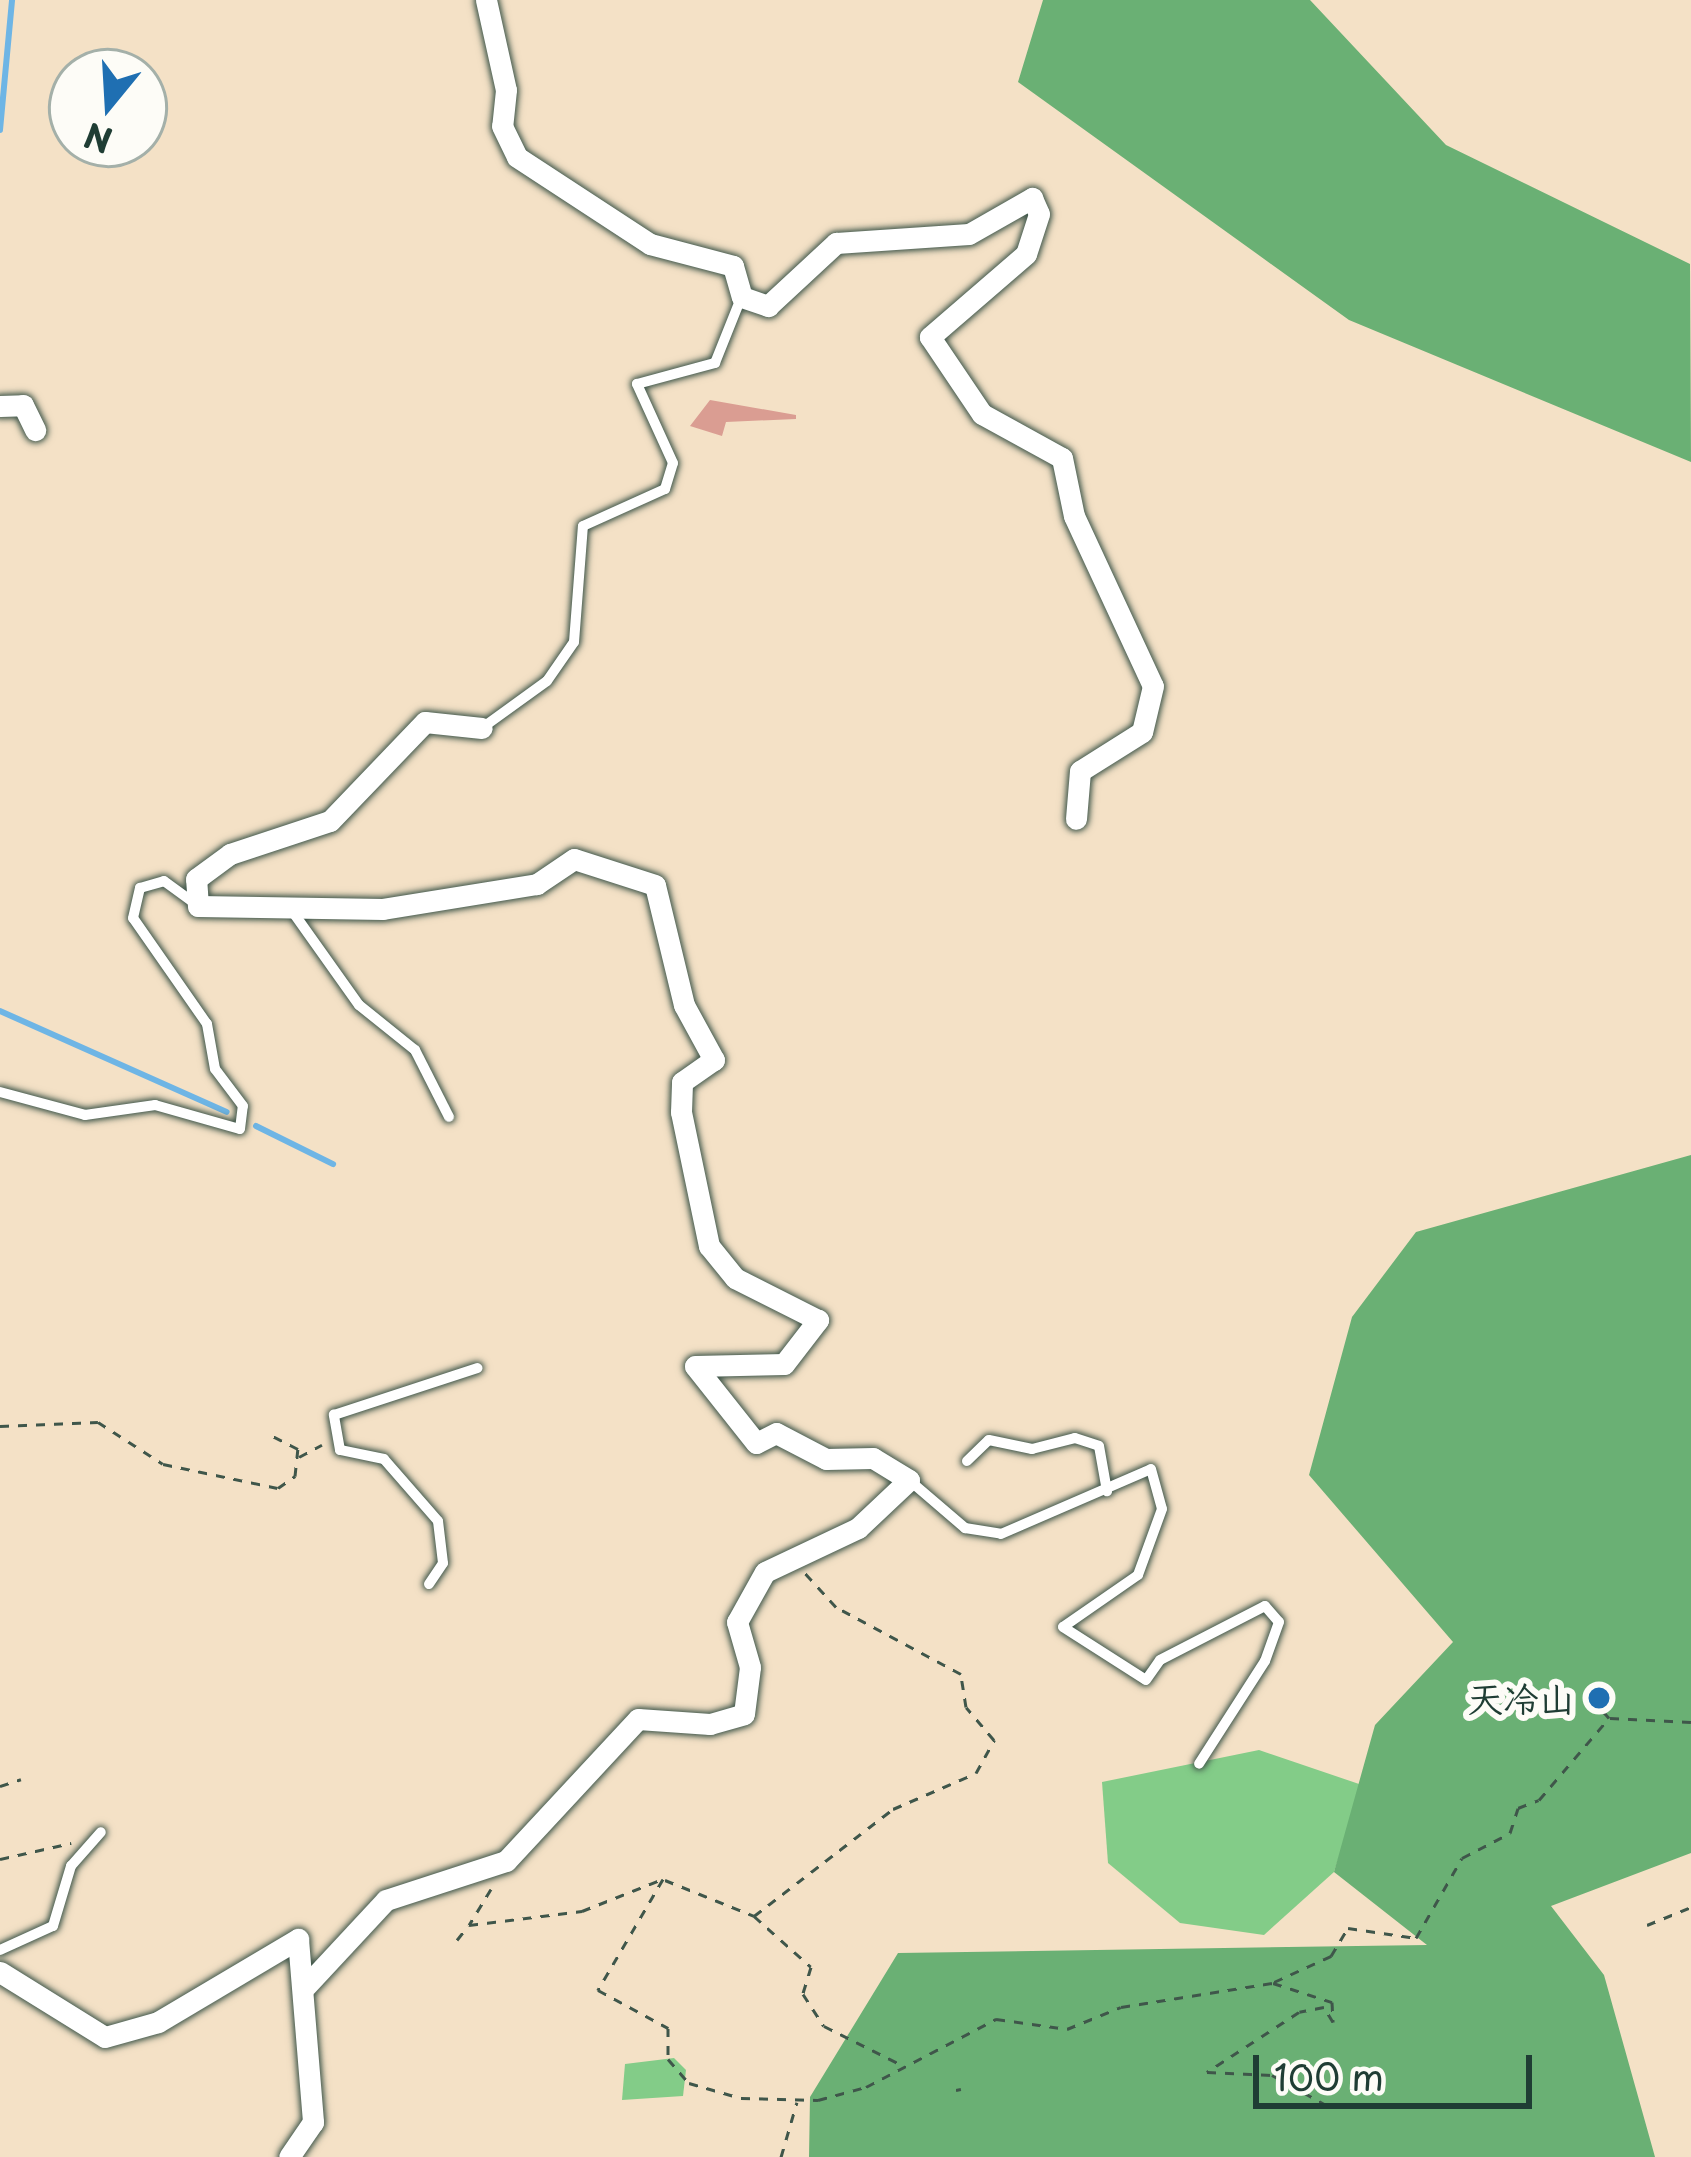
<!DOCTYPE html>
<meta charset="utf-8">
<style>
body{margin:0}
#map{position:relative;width:1691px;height:2157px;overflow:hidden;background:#f4e1c6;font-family:"Playpen Sans","LXGW WenKai TC",sans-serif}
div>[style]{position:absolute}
.green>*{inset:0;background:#83cc88}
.forest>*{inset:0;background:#6ab074}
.stream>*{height:6px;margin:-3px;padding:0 3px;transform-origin:3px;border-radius:3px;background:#6eb5e5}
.building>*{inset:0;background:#da9d92}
.path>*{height:3px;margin-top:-1.5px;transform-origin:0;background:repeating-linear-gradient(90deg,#3f564a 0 9px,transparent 0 18px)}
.roads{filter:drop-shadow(0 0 3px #3f564a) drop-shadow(0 0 3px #3f564a)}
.service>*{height:10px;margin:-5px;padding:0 5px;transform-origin:5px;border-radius:5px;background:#fff}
.minor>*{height:21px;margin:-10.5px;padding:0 10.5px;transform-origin:10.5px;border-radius:10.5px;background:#fff}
.dots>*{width:33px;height:33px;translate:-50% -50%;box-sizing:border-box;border:6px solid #fdfcf7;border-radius:50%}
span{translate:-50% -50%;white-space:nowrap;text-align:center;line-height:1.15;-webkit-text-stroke:12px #fdfcf7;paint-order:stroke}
.poi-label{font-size:36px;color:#1f3d34}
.right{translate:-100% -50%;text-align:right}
.north{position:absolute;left:48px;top:48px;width:120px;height:120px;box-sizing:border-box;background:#fdfcf7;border:3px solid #a4b0a9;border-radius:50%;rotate:198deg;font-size:33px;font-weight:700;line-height:48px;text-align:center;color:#1f3d34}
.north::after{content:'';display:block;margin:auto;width:42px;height:54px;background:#1f6fb2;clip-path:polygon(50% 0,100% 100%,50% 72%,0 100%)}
.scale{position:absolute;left:1253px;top:2055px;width:279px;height:54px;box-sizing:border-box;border:6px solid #1f3d34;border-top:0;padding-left:15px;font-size:36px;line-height:42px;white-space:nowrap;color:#1f3d34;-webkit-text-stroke:9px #fdfcf7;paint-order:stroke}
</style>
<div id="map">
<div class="green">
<div style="clip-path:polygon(1259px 1750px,1362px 1785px,1334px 1872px,1264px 1935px,1180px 1923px,1108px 1863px,1102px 1782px)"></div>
<div style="clip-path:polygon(674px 2058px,686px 2070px,683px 2096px,622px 2100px,625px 2064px)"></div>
</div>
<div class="forest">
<div style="clip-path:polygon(1043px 0,1310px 0,1446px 145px,1690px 264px,1691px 462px,1349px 320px,1018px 82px)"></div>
<div style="clip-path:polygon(1691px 1155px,1691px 1853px,1551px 1906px,1604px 1975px,1655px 2157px,809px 2157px,810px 2097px,898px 1953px,1427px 1945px,1334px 1872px,1375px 1725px,1453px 1642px,1309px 1475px,1352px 1317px,1416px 1232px)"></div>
</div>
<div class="stream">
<div style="left:0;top:130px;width:131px;rotate:-84.7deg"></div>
<div style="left:0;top:1011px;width:248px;rotate:24deg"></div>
<div style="left:256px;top:1126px;width:86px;rotate:26.3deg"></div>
</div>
<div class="building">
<div style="clip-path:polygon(710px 400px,796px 415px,796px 419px,726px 422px,722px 436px,690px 426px)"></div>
</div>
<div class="path">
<div style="left:0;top:1426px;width:98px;rotate:-2.3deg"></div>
<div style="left:98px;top:1422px;width:77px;rotate:32.9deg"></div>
<div style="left:163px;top:1464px;width:117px;rotate:11.8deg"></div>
<div style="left:278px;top:1488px;width:21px;rotate:-35deg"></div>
<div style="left:295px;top:1476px;width:27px;rotate:-84deg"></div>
<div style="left:298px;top:1449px;width:31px;rotate:-153deg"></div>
<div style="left:299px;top:1457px;width:26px;rotate:-28deg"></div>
<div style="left:1610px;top:1718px;width:81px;rotate:2.8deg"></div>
<div style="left:0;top:1786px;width:22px;rotate:-18deg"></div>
<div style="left:0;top:1859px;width:73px;rotate:-12.7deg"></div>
<div style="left:665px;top:1880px;width:96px;rotate:22deg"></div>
<div style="left:754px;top:1916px;width:76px;rotate:41.8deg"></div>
<div style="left:811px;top:1967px;width:28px;rotate:107deg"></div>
<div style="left:803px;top:1994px;width:38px;rotate:57deg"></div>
<div style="left:824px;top:2026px;width:85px;rotate:26.6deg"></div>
<div style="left:491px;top:1889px;width:42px;rotate:121.4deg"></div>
<div style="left:469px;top:1925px;width:114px;rotate:-7.1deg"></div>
<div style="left:582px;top:1911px;width:87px;rotate:-21.6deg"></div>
<div style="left:663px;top:1879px;width:129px;rotate:120.4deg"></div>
<div style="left:598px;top:1990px;width:80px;rotate:28.5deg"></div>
<div style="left:668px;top:2028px;width:31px;rotate:90deg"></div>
<div style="left:668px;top:2059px;width:32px;rotate:49deg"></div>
<div style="left:689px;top:2083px;width:54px;rotate:16.1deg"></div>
<div style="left:741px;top:2098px;width:77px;rotate:1.5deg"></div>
<div style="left:818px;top:2100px;width:50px;rotate:-15.2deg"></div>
<div style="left:866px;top:2087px;width:147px;rotate:-27.6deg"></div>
<div style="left:996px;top:2019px;width:72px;rotate:8deg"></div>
<div style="left:1067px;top:2029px;width:58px;rotate:-22.2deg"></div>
<div style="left:1121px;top:2007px;width:154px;rotate:-9deg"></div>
<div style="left:1273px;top:1983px;width:62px;rotate:17.9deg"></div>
<div style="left:1332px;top:2002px;width:20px;rotate:87deg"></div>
<div style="left:1333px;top:2022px;width:17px;rotate:-121deg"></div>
<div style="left:1324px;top:2007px;width:25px;rotate:169deg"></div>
<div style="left:1299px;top:2012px;width:110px;rotate:146.9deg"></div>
<div style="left:1207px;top:2072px;width:65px;rotate:2.6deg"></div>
<div style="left:1272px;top:2075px;width:64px;rotate:29deg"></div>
<div style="left:754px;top:1916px;width:175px;rotate:-37.6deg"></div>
<div style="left:893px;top:1809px;width:90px;rotate:-23.4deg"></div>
<div style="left:976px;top:1773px;width:38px;rotate:-61deg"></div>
<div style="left:994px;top:1740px;width:43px;rotate:-130.3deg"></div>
<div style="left:966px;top:1707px;width:33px;rotate:-99deg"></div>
<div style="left:961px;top:1674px;width:142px;rotate:-151.8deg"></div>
<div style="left:836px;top:1607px;width:46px;rotate:-132.4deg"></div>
<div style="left:1647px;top:1925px;width:48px;rotate:-22.2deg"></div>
<div style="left:457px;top:1940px;width:18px;rotate:-52deg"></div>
<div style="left:1274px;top:1982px;width:63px;rotate:-24.5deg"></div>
<div style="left:1331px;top:1956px;width:33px;rotate:-59deg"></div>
<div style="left:1348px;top:1928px;width:69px;rotate:8.4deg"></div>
<div style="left:1416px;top:1938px;width:92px;rotate:-60.1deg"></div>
<div style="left:1462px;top:1858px;width:54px;rotate:-27.5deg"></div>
<div style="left:1510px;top:1833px;width:26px;rotate:-72deg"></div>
<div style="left:1518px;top:1808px;width:22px;rotate:-21deg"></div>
<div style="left:1539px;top:1800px;width:108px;rotate:-49.5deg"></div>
<div style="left:1609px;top:1718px;width:20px;rotate:-131deg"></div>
<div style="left:956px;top:2090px;width:5px;rotate:-11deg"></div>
<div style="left:781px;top:2157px;width:57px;rotate:-73.8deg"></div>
</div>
<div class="roads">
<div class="service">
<div style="left:482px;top:728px;width:80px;rotate:-35.9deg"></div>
<div style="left:547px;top:681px;width:47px;rotate:-55.3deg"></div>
<div style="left:574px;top:642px;width:116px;rotate:-85.6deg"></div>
<div style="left:583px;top:526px;width:90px;rotate:-24.3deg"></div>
<div style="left:665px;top:489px;width:27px;rotate:-73deg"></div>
<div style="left:673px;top:463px;width:87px;rotate:-114.5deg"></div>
<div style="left:637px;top:384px;width:81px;rotate:-15.1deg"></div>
<div style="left:715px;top:363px;width:70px;rotate:-68.2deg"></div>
<div style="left:290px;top:908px;width:119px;rotate:54.6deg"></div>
<div style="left:359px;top:1005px;width:72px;rotate:38.8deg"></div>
<div style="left:415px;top:1050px;width:75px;rotate:63.1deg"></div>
<div style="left:0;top:1092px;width:88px;rotate:15.1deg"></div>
<div style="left:85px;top:1115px;width:71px;rotate:-8.1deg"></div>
<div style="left:155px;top:1105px;width:88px;rotate:15.8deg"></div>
<div style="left:240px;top:1129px;width:23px;rotate:-83deg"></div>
<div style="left:243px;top:1106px;width:46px;rotate:-127.1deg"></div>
<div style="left:215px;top:1069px;width:46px;rotate:-100.1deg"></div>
<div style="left:207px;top:1024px;width:129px;rotate:-124.9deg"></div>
<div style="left:133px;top:918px;width:31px;rotate:-77deg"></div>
<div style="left:140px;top:888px;width:25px;rotate:-16deg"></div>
<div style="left:164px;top:881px;width:39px;rotate:36deg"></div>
<div style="left:967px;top:1461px;width:30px;rotate:-44deg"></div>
<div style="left:989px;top:1440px;width:44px;rotate:11.8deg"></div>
<div style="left:1032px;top:1449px;width:44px;rotate:-14.3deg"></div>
<div style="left:1075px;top:1438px;width:25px;rotate:18deg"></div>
<div style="left:1099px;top:1446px;width:46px;rotate:79.9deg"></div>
<div style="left:909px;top:1480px;width:74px;rotate:40.6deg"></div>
<div style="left:965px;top:1528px;width:36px;rotate:9deg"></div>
<div style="left:1001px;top:1534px;width:163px;rotate:-23.4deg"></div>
<div style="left:1151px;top:1469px;width:41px;rotate:74.6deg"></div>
<div style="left:1162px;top:1509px;width:70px;rotate:110deg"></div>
<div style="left:1138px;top:1575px;width:91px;rotate:145.3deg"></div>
<div style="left:1063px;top:1627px;width:98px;rotate:32.6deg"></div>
<div style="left:1146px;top:1680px;width:24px;rotate:-55deg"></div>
<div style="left:1160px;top:1660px;width:118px;rotate:-27.2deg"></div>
<div style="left:1265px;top:1606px;width:21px;rotate:49deg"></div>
<div style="left:1279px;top:1622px;width:41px;rotate:109.7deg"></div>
<div style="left:1265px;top:1661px;width:122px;rotate:122.7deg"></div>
<div style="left:429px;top:1584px;width:25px;rotate:-56deg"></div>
<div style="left:443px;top:1563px;width:42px;rotate:-96.8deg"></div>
<div style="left:438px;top:1521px;width:82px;rotate:-131.1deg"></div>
<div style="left:384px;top:1459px;width:45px;rotate:-168.4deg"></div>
<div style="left:340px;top:1450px;width:36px;rotate:-100deg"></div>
<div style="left:334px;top:1415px;width:151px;rotate:-18.1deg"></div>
<div style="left:0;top:1950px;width:58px;rotate:-24.4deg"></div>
<div style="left:53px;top:1926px;width:63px;rotate:-73.3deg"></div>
<div style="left:71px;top:1866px;width:45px;rotate:-48.6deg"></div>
</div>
<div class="minor">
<div style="left:486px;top:0;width:92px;rotate:77.5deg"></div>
<div style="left:506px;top:90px;width:36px;rotate:96deg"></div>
<div style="left:502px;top:126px;width:34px;rotate:64deg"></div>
<div style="left:517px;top:157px;width:159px;rotate:33.2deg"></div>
<div style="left:650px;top:244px;width:86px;rotate:14.8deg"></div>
<div style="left:733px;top:266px;width:32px;rotate:74deg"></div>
<div style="left:742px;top:297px;width:28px;rotate:19deg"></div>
<div style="left:768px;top:306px;width:93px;rotate:-42.8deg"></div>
<div style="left:836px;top:243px;width:133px;rotate:-3.9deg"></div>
<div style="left:969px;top:234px;width:73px;rotate:-29.7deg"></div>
<div style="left:1032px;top:198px;width:17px;rotate:66deg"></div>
<div style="left:1039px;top:214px;width:42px;rotate:108deg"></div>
<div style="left:1026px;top:254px;width:127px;rotate:139.2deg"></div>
<div style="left:930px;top:337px;width:93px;rotate:56deg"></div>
<div style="left:982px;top:414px;width:91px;rotate:28.8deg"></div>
<div style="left:1062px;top:458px;width:59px;rotate:78.3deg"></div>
<div style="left:1074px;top:516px;width:187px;rotate:65.1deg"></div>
<div style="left:1153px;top:686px;width:47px;rotate:103.4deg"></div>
<div style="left:1142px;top:732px;width:73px;rotate:147.8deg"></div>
<div style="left:1080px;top:771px;width:48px;rotate:94.8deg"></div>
<div style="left:0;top:406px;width:23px;rotate:-2deg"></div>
<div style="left:23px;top:405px;width:28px;rotate:64deg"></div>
<div style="left:0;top:1972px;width:123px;rotate:31.8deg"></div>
<div style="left:105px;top:2037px;width:55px;rotate:-15.8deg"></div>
<div style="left:158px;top:2022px;width:163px;rotate:-30.7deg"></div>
<div style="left:298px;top:1939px;width:184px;rotate:85.3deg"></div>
<div style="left:313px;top:2122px;width:42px;rotate:124.4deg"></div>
<div style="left:306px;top:1986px;width:117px;rotate:-47.1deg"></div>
<div style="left:386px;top:1900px;width:126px;rotate:-18deg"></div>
<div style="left:506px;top:1861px;width:194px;rotate:-47.1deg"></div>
<div style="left:638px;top:1719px;width:72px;rotate:4deg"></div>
<div style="left:710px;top:1724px;width:35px;rotate:-16deg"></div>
<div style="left:744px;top:1714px;width:47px;rotate:-82.7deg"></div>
<div style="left:750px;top:1667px;width:47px;rotate:-106.1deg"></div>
<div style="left:737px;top:1622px;width:57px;rotate:-60.8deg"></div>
<div style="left:765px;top:1572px;width:103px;rotate:-25.3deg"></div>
<div style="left:858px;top:1528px;width:70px;rotate:-43.3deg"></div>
<div style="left:909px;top:1480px;width:42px;rotate:-148.6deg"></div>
<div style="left:873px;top:1458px;width:47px;rotate:178.8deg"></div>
<div style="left:826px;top:1459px;width:56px;rotate:-152.5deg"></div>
<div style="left:776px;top:1433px;width:22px;rotate:153deg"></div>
<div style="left:756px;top:1443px;width:98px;rotate:-128.4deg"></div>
<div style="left:695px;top:1366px;width:89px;rotate:-1.3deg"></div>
<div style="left:784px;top:1364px;width:56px;rotate:-52.3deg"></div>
<div style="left:818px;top:1320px;width:93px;rotate:-153.2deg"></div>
<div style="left:735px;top:1278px;width:41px;rotate:-129.1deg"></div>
<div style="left:709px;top:1246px;width:137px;rotate:-101.8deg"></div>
<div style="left:681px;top:1112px;width:30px;rotate:-88deg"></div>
<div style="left:682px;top:1082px;width:39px;rotate:-35deg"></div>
<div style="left:714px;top:1060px;width:63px;rotate:-118.6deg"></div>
<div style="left:684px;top:1005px;width:123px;rotate:-103.6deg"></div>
<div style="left:655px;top:885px;width:85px;rotate:-162.2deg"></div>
<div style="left:574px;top:859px;width:45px;rotate:146deg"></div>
<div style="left:537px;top:884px;width:156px;rotate:170.8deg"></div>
<div style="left:383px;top:909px;width:185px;rotate:-179.1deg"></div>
<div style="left:198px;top:906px;width:27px;rotate:-94deg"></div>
<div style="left:196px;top:879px;width:42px;rotate:-36.3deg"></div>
<div style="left:230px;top:854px;width:105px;rotate:-18.3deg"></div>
<div style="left:330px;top:821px;width:137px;rotate:-46.2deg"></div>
<div style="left:425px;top:722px;width:57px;rotate:6deg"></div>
</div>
</div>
<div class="dots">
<div style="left:1599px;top:1698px;background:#1f6fb2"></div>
</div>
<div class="poi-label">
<span class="right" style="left:1575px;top:1698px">天冷山</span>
</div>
<div class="north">N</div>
<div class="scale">100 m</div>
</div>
